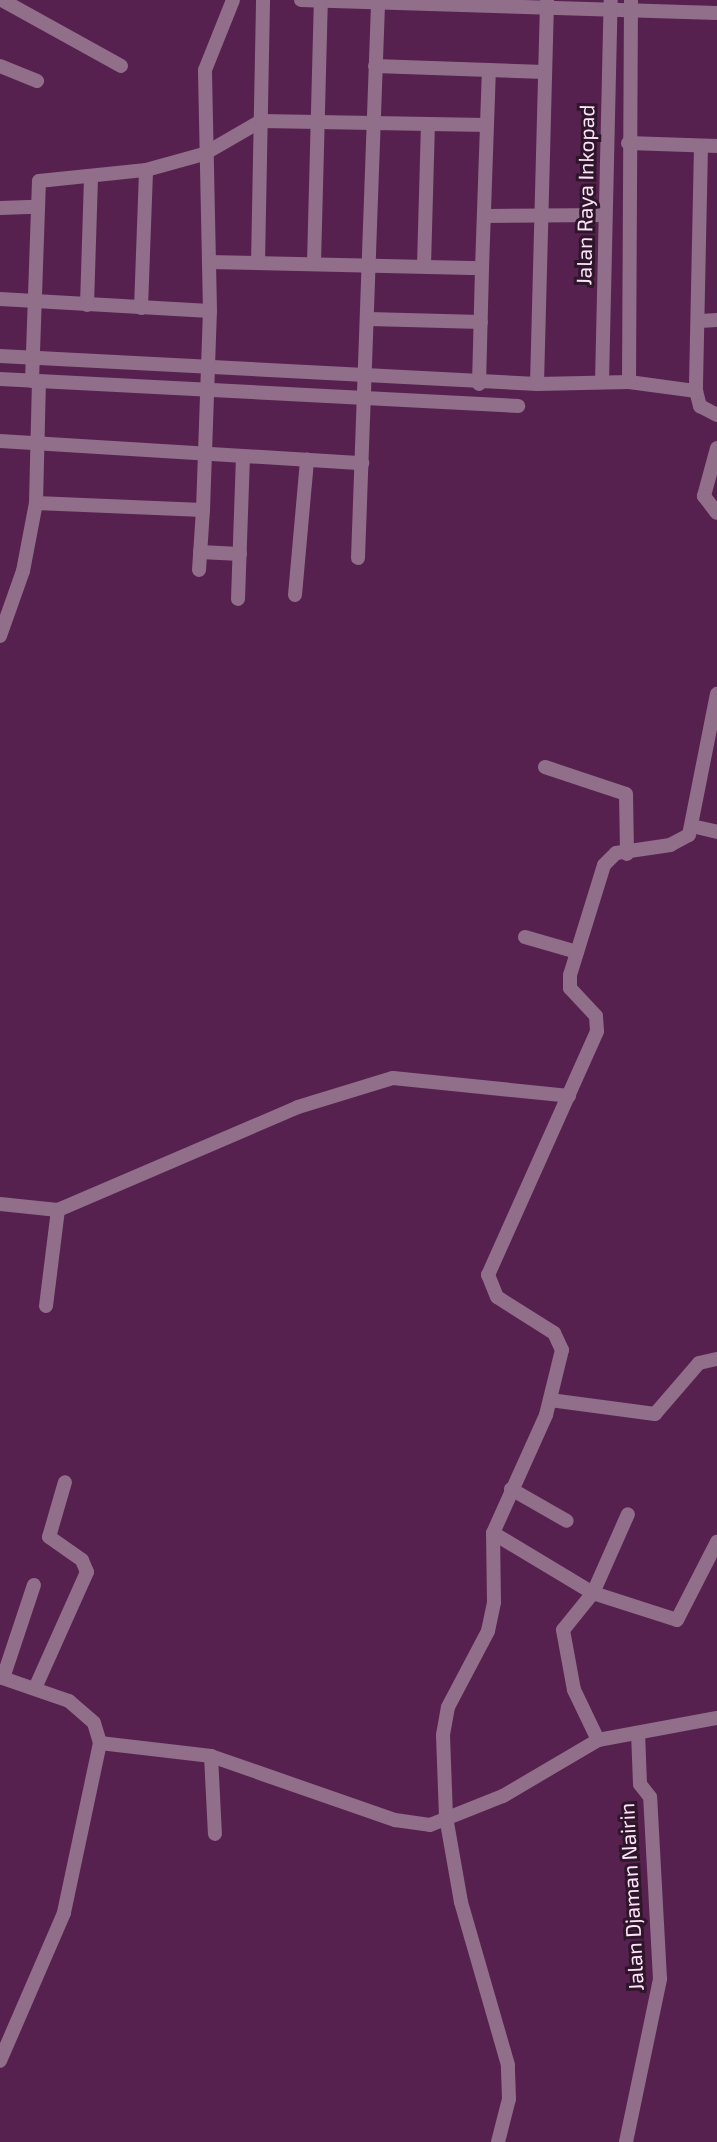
<!DOCTYPE html>
<style>
body{margin:0}
#map{position:relative;width:717px;height:2142px;overflow:hidden;background:#56214e;font-family:"Exo 2",sans-serif}
div>[style]{position:absolute}
.minor>*{height:14px;margin:-7px;padding:0 7px;transform-origin:7px;border-radius:7px;background:#916e8a}
span{translate:-50% -50%;white-space:nowrap;text-align:center;line-height:1.15;-webkit-text-stroke:6px #2e162a;paint-order:stroke}
.street-label{font-size:21px;color:#fee3f8}
</style>
<div id="map">
<div class="minor">
<div style="left:2px;top:0;width:136px;rotate:29deg"></div>
<div style="left:301px;top:0;width:416px;rotate:1.8deg"></div>
<div style="left:0;top:66px;width:40px;rotate:22deg"></div>
<div style="left:375px;top:66px;width:114px;rotate:2deg"></div>
<div style="left:628px;top:143px;width:89px;rotate:1.9deg"></div>
<div style="left:701px;top:146px;width:245px;rotate:91.2deg"></div>
<div style="left:696px;top:391px;width:16px;rotate:75deg"></div>
<div style="left:700px;top:406px;width:19px;rotate:28deg"></div>
<div style="left:0;top:208px;width:36px;rotate:-2deg"></div>
<div style="left:485px;top:216px;width:120px;rotate:-0.5deg"></div>
<div style="left:209px;top:262px;width:273px;rotate:1.3deg"></div>
<div style="left:482px;top:268px;width:198px;rotate:-88deg"></div>
<div style="left:489px;top:70px;width:55px;rotate:2.1deg"></div>
<div style="left:258px;top:263px;width:263px;rotate:-88.9deg"></div>
<div style="left:314px;top:263px;width:262px;rotate:-88.5deg"></div>
<div style="left:424px;top:266px;width:142px;rotate:-88.4deg"></div>
<div style="left:0;top:299px;width:210px;rotate:3.3deg"></div>
<div style="left:210px;top:311px;width:241px;rotate:-91.2deg"></div>
<div style="left:205px;top:70px;width:75px;rotate:-68.2deg"></div>
<div style="left:87px;top:305px;width:126px;rotate:-88.2deg"></div>
<div style="left:141px;top:308px;width:138px;rotate:-87.9deg"></div>
<div style="left:369px;top:319px;width:112px;rotate:1.5deg"></div>
<div style="left:700px;top:321px;width:17px;rotate:-3deg"></div>
<div style="left:0;top:356px;width:538px;rotate:2.98deg"></div>
<div style="left:537px;top:384px;width:384px;rotate:-88.5deg"></div>
<div style="left:0;top:379px;width:519px;rotate:2.98deg"></div>
<div style="left:32px;top:381px;width:200px;rotate:-88deg"></div>
<div style="left:39px;top:181px;width:108px;rotate:-5.9deg"></div>
<div style="left:146px;top:170px;width:60px;rotate:-15.4deg"></div>
<div style="left:204px;top:154px;width:66px;rotate:-30.1deg"></div>
<div style="left:261px;top:121px;width:225px;rotate:1deg"></div>
<div style="left:602px;top:382px;width:382px;rotate:-88.7deg"></div>
<div style="left:629px;top:382px;width:381px;rotate:-89.7deg"></div>
<div style="left:479px;top:384px;width:116px;rotate:-88.5deg"></div>
<div style="left:537px;top:384px;width:92px;rotate:-1.2deg"></div>
<div style="left:629px;top:382px;width:68px;rotate:7.7deg"></div>
<div style="left:0;top:441px;width:363px;rotate:3.5deg"></div>
<div style="left:717px;top:448px;width:50px;rotate:105.2deg"></div>
<div style="left:704px;top:496px;width:21px;rotate:53deg"></div>
<div style="left:36px;top:503px;width:167px;rotate:2.4deg"></div>
<div style="left:203px;top:510px;width:199px;rotate:-88deg"></div>
<div style="left:200px;top:552px;width:40px;rotate:2.9deg"></div>
<div style="left:358px;top:558px;width:553px;rotate:-87.93deg"></div>
<div style="left:199px;top:570px;width:60px;rotate:-86.2deg"></div>
<div style="left:295px;top:595px;width:136px;rotate:-84.9deg"></div>
<div style="left:238px;top:599px;width:142px;rotate:-88deg"></div>
<div style="left:0;top:636px;width:69px;rotate:-70.5deg"></div>
<div style="left:23px;top:571px;width:69px;rotate:-79.2deg"></div>
<div style="left:36px;top:503px;width:121px;rotate:-88.6deg"></div>
<div style="left:545px;top:767px;width:85px;rotate:18.4deg"></div>
<div style="left:626px;top:794px;width:60px;rotate:89deg"></div>
<div style="left:692px;top:826px;width:26px;rotate:13deg"></div>
<div style="left:525px;top:937px;width:54px;rotate:16.1deg"></div>
<div style="left:0;top:1204px;width:58px;rotate:5.9deg"></div>
<div style="left:58px;top:1210px;width:261px;rotate:-23.2deg"></div>
<div style="left:298px;top:1107px;width:99px;rotate:-17deg"></div>
<div style="left:393px;top:1078px;width:177px;rotate:5.8deg"></div>
<div style="left:46px;top:1306px;width:97px;rotate:-82.9deg"></div>
<div style="left:550px;top:1400px;width:106px;rotate:7.6deg"></div>
<div style="left:655px;top:1414px;width:67px;rotate:-49.2deg"></div>
<div style="left:699px;top:1363px;width:18px;rotate:-13deg"></div>
<div style="left:511px;top:1489px;width:64px;rotate:29.7deg"></div>
<div style="left:493px;top:1533px;width:117px;rotate:31deg"></div>
<div style="left:593px;top:1593px;width:88px;rotate:17.8deg"></div>
<div style="left:677px;top:1620px;width:88px;rotate:-62.9deg"></div>
<div style="left:0;top:1677px;width:73px;rotate:19.2deg"></div>
<div style="left:69px;top:1701px;width:33px;rotate:41deg"></div>
<div style="left:94px;top:1723px;width:21px;rotate:73deg"></div>
<div style="left:100px;top:1743px;width:174px;rotate:102deg"></div>
<div style="left:64px;top:1913px;width:161px;rotate:113.4deg"></div>
<div style="left:3px;top:1678px;width:98px;rotate:-71.6deg"></div>
<div style="left:36px;top:1686px;width:125px;rotate:-65.9deg"></div>
<div style="left:87px;top:1572px;width:13px;rotate:-113deg"></div>
<div style="left:82px;top:1560px;width:40px;rotate:-145.1deg"></div>
<div style="left:49px;top:1537px;width:57px;rotate:-73.8deg"></div>
<div style="left:598px;top:1740px;width:55px;rotate:-115.6deg"></div>
<div style="left:574px;top:1690px;width:61px;rotate:-100.4deg"></div>
<div style="left:563px;top:1630px;width:48px;rotate:-51deg"></div>
<div style="left:593px;top:1593px;width:86px;rotate:-66.1deg"></div>
<div style="left:100px;top:1743px;width:112px;rotate:6.7deg"></div>
<div style="left:211px;top:1756px;width:195px;rotate:19.2deg"></div>
<div style="left:395px;top:1820px;width:35px;rotate:8deg"></div>
<div style="left:430px;top:1825px;width:79px;rotate:-21.7deg"></div>
<div style="left:503px;top:1796px;width:110px;rotate:-30.5deg"></div>
<div style="left:598px;top:1740px;width:121px;rotate:-10.5deg"></div>
<div style="left:211px;top:1756px;width:78px;rotate:87.1deg"></div>
<div style="left:498px;top:2142px;width:44px;rotate:-75.7deg"></div>
<div style="left:509px;top:2099px;width:34px;rotate:-92deg"></div>
<div style="left:508px;top:2065px;width:170px;rotate:-106.1deg"></div>
<div style="left:461px;top:1902px;width:86px;rotate:-100deg"></div>
<div style="left:446px;top:1817px;width:82px;rotate:-92.1deg"></div>
<div style="left:443px;top:1735px;width:28px;rotate:-80deg"></div>
<div style="left:448px;top:1707px;width:86px;rotate:-62.2deg"></div>
<div style="left:488px;top:1631px;width:30px;rotate:-78deg"></div>
<div style="left:494px;top:1602px;width:69px;rotate:-90.8deg"></div>
<div style="left:493px;top:1533px;width:129px;rotate:-65.8deg"></div>
<div style="left:546px;top:1415px;width:67px;rotate:-76.2deg"></div>
<div style="left:562px;top:1350px;width:19px;rotate:-115deg"></div>
<div style="left:554px;top:1333px;width:67px;rotate:-147.7deg"></div>
<div style="left:497px;top:1297px;width:24px;rotate:-112deg"></div>
<div style="left:488px;top:1275px;width:267px;rotate:-65.9deg"></div>
<div style="left:597px;top:1031px;width:15px;rotate:-94deg"></div>
<div style="left:596px;top:1016px;width:38px;rotate:-133deg"></div>
<div style="left:570px;top:988px;width:13px;rotate:-90deg"></div>
<div style="left:570px;top:975px;width:115px;rotate:-72.8deg"></div>
<div style="left:604px;top:865px;width:17px;rotate:-45deg"></div>
<div style="left:616px;top:853px;width:55px;rotate:-8.4deg"></div>
<div style="left:670px;top:845px;width:21px;rotate:-28deg"></div>
<div style="left:689px;top:835px;width:144px;rotate:-78.8deg"></div>
<div style="left:626px;top:2142px;width:167px;rotate:-78.2deg"></div>
<div style="left:660px;top:1979px;width:182px;rotate:-93.1deg"></div>
<div style="left:650px;top:1797px;width:16px;rotate:-128deg"></div>
<div style="left:640px;top:1784px;width:51px;rotate:-92.2deg"></div>
</div>
<div class="street-label">
<span style="left:585px;top:195px;rotate:-89deg">Jalan Raya Inkopad</span>
<span style="left:631px;top:1897px;rotate:-93deg">Jalan Djaman Nairin</span>
</div>
</div>
